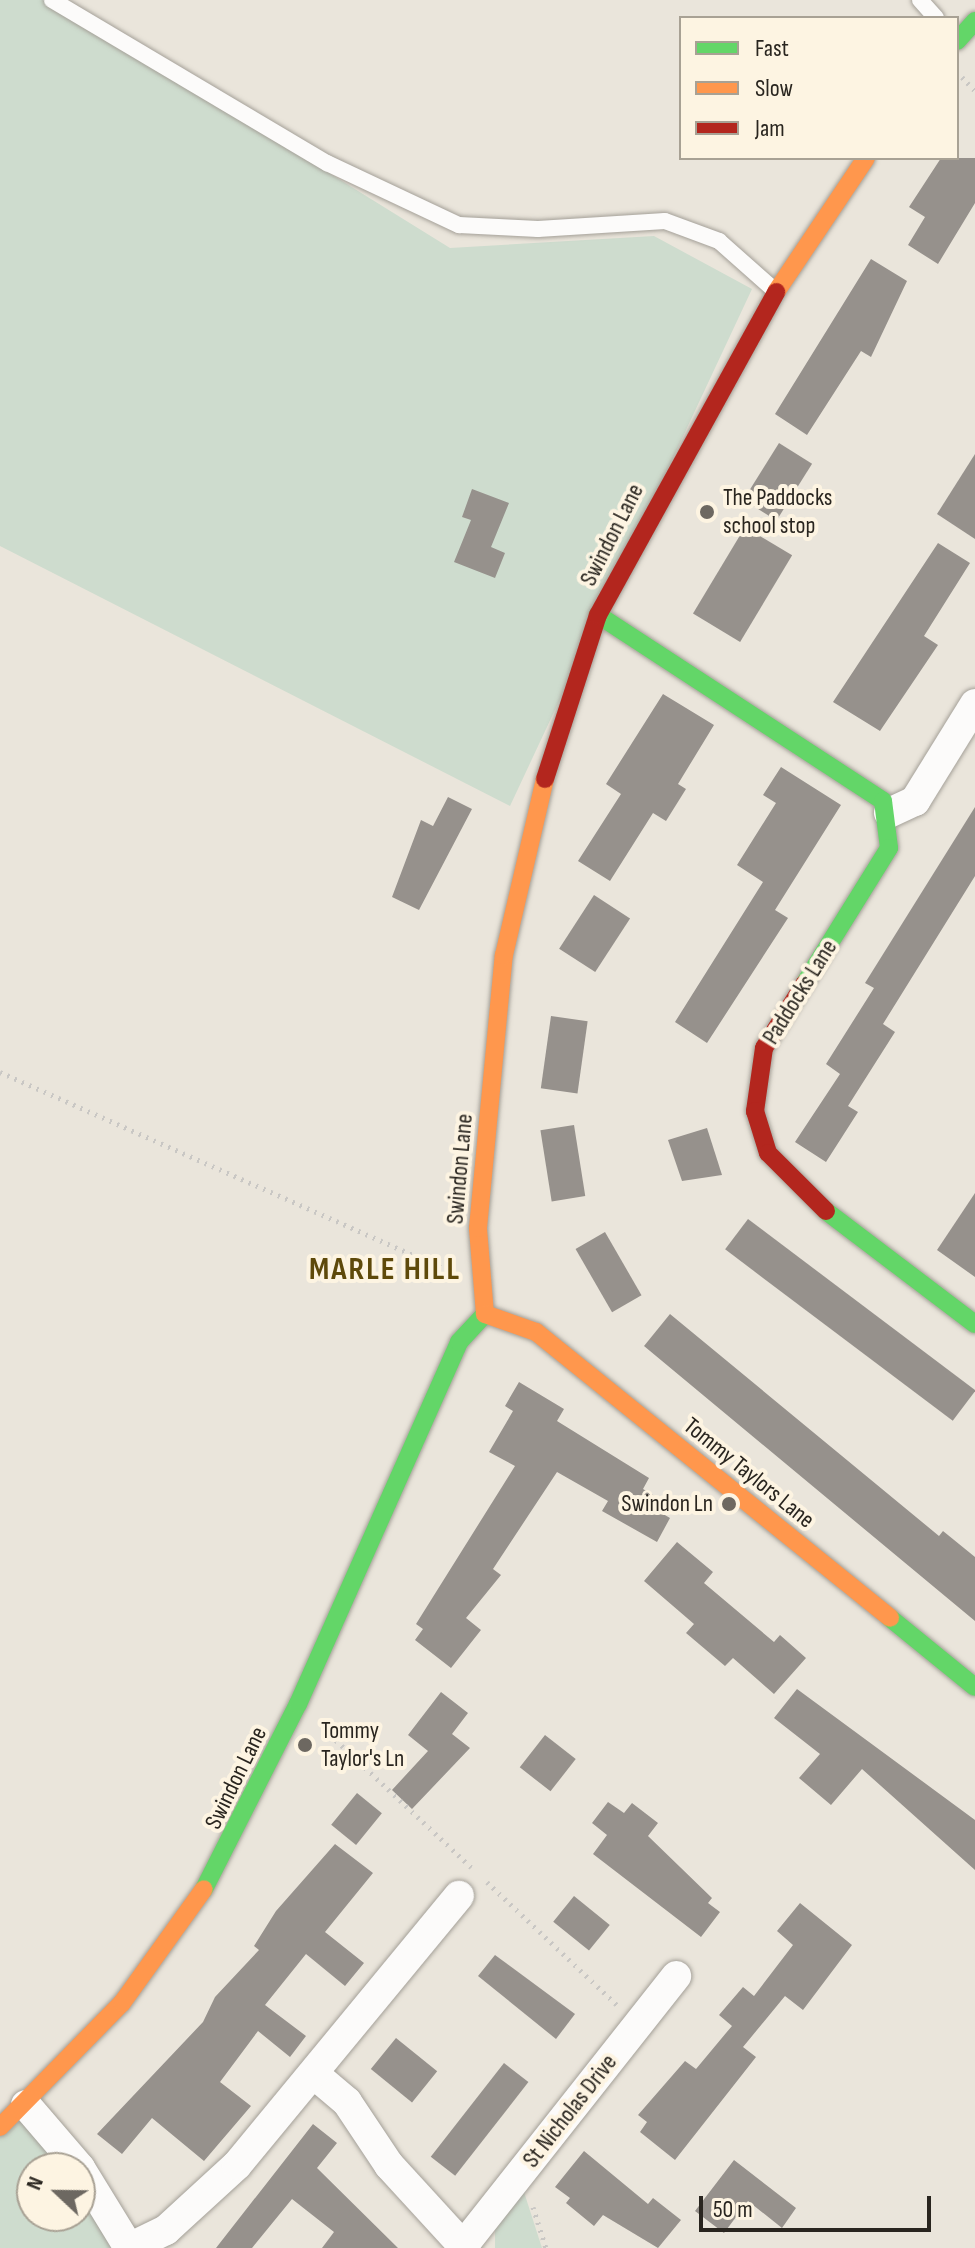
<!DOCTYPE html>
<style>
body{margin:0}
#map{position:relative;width:975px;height:2248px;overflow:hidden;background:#eae5db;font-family:"Sofia Sans Condensed",sans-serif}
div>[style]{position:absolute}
.green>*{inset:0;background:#cedcce}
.building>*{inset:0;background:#96918c;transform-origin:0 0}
.path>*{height:5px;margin-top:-2.5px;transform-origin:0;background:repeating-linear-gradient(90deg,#c9c7c4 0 2px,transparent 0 8px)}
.roads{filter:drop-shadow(0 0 2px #a4a098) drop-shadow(0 0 2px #a4a098)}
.lane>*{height:16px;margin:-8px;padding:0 8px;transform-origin:8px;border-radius:8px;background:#fcfbfa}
.street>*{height:30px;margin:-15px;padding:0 15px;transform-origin:15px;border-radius:15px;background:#fcfbfa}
.fast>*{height:18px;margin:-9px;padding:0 9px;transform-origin:9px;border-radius:9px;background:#63d668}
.slow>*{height:18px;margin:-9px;padding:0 9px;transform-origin:9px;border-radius:9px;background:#ff974d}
.jam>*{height:18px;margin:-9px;padding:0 9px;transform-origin:9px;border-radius:9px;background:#b3261e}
.dots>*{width:22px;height:22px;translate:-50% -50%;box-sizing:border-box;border:4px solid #fdf4e2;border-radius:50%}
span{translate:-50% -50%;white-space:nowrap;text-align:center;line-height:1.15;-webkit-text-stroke:8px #fdf4e2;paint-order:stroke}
.poi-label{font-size:24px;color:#29251f}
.left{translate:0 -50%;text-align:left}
.right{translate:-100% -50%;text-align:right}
.street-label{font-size:24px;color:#29251f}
.district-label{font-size:32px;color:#5e490a;font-weight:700;letter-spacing:2px}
.legend{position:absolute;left:679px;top:16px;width:280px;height:144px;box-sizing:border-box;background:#fdf4e2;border:2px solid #a8a194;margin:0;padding:10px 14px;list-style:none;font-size:24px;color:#29251f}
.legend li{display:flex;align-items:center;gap:16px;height:40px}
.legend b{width:40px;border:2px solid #a8a194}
.north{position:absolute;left:16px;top:2152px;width:80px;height:80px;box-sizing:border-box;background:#fdf4e2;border:2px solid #a8a194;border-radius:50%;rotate:292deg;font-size:22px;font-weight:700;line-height:32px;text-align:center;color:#29251f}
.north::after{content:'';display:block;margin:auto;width:28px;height:36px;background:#6d6861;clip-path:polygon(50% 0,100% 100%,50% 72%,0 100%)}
.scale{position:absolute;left:699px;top:2196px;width:232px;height:36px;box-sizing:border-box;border:4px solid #29251f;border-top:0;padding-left:10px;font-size:24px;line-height:28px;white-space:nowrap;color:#29251f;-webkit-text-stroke:6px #fdf4e2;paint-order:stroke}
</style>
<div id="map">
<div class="green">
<div style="clip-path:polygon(0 0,50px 0,450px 248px,654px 236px,752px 289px,510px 806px,0 546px)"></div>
<div style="clip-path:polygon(26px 2105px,80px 2168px,32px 2168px,32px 2216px,80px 2216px,80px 2168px,129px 2248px,0 2248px,0 2127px)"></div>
<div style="clip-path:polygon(523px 2189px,542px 2248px,495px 2248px,495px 2226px)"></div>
</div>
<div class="building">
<div style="clip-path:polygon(941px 158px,975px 158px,975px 203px,938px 264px,908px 245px,925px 217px,909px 207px)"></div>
<div style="clip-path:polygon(871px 259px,907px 281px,871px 357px,861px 351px,807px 435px,775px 414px)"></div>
<div style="left:779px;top:443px;width:39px;height:67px;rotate:32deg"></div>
<div style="clip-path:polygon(975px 454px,975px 539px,937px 514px)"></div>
<div style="clip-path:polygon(472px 489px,509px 503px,491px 547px,505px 553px,495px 578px,454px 562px,471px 520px,462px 517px)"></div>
<div style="left:745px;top:527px;width:55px;height:101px;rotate:31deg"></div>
<div style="clip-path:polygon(938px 543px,970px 563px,924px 636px,938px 645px,880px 731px,833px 702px)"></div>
<div style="clip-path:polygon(663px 694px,714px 725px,678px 784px,686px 789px,666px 821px,653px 813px,610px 881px,578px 861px,621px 794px,606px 784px)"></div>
<div style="clip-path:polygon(781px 767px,841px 805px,775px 910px,788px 918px,707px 1043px,675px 1022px,763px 882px,737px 865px,776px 803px,763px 795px)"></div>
<div style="clip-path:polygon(448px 797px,472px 809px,419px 910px,392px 897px,421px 820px,433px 826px)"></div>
<div style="clip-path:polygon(975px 807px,975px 876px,883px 1024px,895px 1032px,848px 1106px,858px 1112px,826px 1162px,795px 1142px,840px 1074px,826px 1064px,874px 988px,865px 983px)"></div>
<div style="left:594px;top:895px;width:43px;height:64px;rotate:33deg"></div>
<div style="left:551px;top:1016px;width:37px;height:73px;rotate:8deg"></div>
<div style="left:574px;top:1125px;width:72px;height:34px;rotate:81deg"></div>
<div style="clip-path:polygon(707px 1128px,722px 1175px,682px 1181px,668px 1140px)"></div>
<div style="clip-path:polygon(975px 1193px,975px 1277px,937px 1250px)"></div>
<div style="left:748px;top:1219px;width:285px;height:38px;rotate:37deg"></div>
<div style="left:605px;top:1232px;width:73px;height:34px;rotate:60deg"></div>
<div style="clip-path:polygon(670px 1314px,939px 1536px,943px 1531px,975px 1557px,975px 1621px,644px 1346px)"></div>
<div style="clip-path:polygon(519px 1382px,564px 1409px,557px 1421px,649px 1478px,643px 1489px,663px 1501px,658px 1511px,670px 1518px,657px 1542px,602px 1511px,608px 1501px,557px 1472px,493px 1569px,501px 1575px,466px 1618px,481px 1630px,451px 1668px,415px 1640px,423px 1629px,416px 1624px,515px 1466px,489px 1452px,513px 1411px,505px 1406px)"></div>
<div style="clip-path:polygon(677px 1542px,713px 1572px,704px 1583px,774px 1642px,780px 1635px,806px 1658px,774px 1694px,733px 1658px,725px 1666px,686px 1633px,694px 1624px,644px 1581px)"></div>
<div style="clip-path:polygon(797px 1689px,975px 1820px,975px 1870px,862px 1769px,831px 1805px,799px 1778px,820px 1754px,774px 1718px)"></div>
<div style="clip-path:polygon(441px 1692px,468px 1713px,452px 1734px,470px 1748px,412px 1809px,392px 1790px,428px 1751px,408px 1735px)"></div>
<div style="left:545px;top:1735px;width:39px;height:41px;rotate:38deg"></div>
<div style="left:357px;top:1793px;width:32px;height:41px;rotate:39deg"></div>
<div style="clip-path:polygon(608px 1802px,624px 1813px,632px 1803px,658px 1823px,648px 1836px,712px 1898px,708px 1903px,720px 1912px,701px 1937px,593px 1854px,607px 1835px,592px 1823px)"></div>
<div style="clip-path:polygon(335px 1844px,373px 1873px,325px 1932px,364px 1963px,345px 1986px,306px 1954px,265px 2005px,306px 2036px,290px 2057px,258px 2031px,220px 2082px,251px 2106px,204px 2161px,152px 2118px,122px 2154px,97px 2134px,203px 2022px,215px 1997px,259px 1950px,254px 1946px,276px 1911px)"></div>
<div style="left:574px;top:1896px;width:46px;height:33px;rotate:39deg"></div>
<div style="clip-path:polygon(800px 1903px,852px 1945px,803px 2010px,785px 1996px,743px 2047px,756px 2057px,675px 2160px,640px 2132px,647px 2122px,638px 2115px,685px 2061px,696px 2069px,726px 2033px,732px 2026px,719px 2015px,743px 1987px,754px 1996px,793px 1945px,777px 1931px)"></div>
<div style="clip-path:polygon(495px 1955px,575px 2014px,556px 2039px,478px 1976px)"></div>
<div style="left:396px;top:2038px;width:53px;height:40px;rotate:39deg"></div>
<div style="left:504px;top:2063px;width:31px;height:119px;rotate:38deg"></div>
<div style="clip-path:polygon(313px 2124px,337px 2143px,317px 2168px,398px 2248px,322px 2248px,334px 2232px,292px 2199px,252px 2248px,216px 2248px)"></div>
<div style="clip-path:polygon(584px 2151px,648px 2204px,653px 2198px,681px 2220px,658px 2248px,603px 2215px,594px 2226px,566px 2203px,570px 2198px,555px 2187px)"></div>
<div style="clip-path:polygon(734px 2160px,796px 2208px,782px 2228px,748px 2201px,724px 2233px,695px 2211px)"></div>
</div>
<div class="path">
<div style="left:962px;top:77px;width:19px;rotate:47deg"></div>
<div style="left:0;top:1072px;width:487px;rotate:23.9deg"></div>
<div style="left:324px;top:1729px;width:202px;rotate:43.2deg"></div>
<div style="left:487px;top:1882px;width:179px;rotate:43.4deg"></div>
<div style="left:533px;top:2207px;width:43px;rotate:72.4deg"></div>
</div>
<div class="roads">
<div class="lane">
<div style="left:52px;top:0;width:320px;rotate:30.7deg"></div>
<div style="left:327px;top:163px;width:146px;rotate:25.2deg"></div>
<div style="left:459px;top:225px;width:79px;rotate:2.9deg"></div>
<div style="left:538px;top:229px;width:127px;rotate:-3.6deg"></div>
<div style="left:665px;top:221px;width:58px;rotate:20.3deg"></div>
<div style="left:719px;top:241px;width:72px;rotate:41.6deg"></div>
<div style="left:920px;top:0;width:24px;rotate:48deg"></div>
</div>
<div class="street">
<div style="left:889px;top:813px;width:29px;rotate:-25deg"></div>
<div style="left:915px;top:801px;width:114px;rotate:-58.3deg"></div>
<div style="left:314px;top:2074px;width:43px;rotate:40.3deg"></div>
<div style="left:347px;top:2102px;width:76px;rotate:56.3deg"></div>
<div style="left:389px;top:2165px;width:113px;rotate:47.5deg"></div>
<div style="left:26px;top:2105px;width:83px;rotate:49.4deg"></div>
<div style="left:80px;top:2168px;width:94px;rotate:58.5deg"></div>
<div style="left:463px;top:2246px;width:344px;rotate:-51.7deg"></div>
<div style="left:129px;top:2248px;width:41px;rotate:-25.9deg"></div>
<div style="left:166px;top:2230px;width:96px;rotate:-42.5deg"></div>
<div style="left:237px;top:2165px;width:349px;rotate:-50.5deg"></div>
</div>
<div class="fast">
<div style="left:957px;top:41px;width:27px;rotate:-48deg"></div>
<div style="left:598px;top:615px;width:340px;rotate:33.1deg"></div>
<div style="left:883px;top:801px;width:47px;rotate:82.7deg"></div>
<div style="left:889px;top:848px;width:159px;rotate:121.9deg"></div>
<div style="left:826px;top:1211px;width:187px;rotate:37.2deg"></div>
<div style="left:890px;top:1618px;width:109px;rotate:39.1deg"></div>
<div style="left:204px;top:1889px;width:208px;rotate:-63.1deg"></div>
<div style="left:298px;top:1704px;width:396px;rotate:-66deg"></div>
<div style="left:459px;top:1342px;width:38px;rotate:-47deg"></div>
</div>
<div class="slow">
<div style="left:776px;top:292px;width:161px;rotate:-56.1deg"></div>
<div style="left:485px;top:1314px;width:86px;rotate:-94.7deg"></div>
<div style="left:478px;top:1228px;width:274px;rotate:-84.6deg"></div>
<div style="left:504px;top:955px;width:181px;rotate:-76.9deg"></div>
<div style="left:485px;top:1314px;width:54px;rotate:19.4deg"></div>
<div style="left:536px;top:1332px;width:455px;rotate:38.9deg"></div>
<div style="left:0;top:2127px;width:174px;rotate:-45.5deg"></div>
<div style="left:122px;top:2003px;width:140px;rotate:-54.3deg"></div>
</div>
<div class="jam">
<div style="left:545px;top:779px;width:172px;rotate:-72.1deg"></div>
<div style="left:598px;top:615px;width:369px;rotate:-61.1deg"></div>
<div style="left:805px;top:983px;width:77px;rotate:122.2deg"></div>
<div style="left:764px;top:1048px;width:64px;rotate:98.1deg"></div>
<div style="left:755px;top:1111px;width:44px;rotate:72.8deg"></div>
<div style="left:768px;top:1153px;width:82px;rotate:45deg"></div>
</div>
</div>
<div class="dots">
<div style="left:707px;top:512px;background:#6d6861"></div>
<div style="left:729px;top:1504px;background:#6d6861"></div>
<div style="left:305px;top:1745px;background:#6d6861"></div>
</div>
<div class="poi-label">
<span class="left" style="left:723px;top:512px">The Paddocks<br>school stop</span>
<span class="right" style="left:713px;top:1504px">Swindon Ln</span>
<span class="left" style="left:321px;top:1745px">Tommy<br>Taylor's Ln</span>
</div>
<div class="street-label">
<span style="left:612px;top:535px;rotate:-63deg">Swindon Lane</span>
<span style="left:800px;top:992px;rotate:-58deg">Paddocks Lane</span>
<span style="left:460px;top:1169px;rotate:-85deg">Swindon Lane</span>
<span style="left:749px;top:1473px;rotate:39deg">Tommy Taylors Lane</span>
<span style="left:236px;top:1778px;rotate:-64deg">Swindon Lane</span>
<span style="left:570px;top:2111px;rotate:-52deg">St Nicholas Drive</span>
</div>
<div class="district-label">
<span style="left:385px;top:1270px">MARLE HILL</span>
</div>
<ul class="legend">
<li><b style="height:10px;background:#63d668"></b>Fast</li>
<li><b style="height:10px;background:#ff974d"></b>Slow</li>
<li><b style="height:10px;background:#b3261e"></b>Jam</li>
</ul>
<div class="north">N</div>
<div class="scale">50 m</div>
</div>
